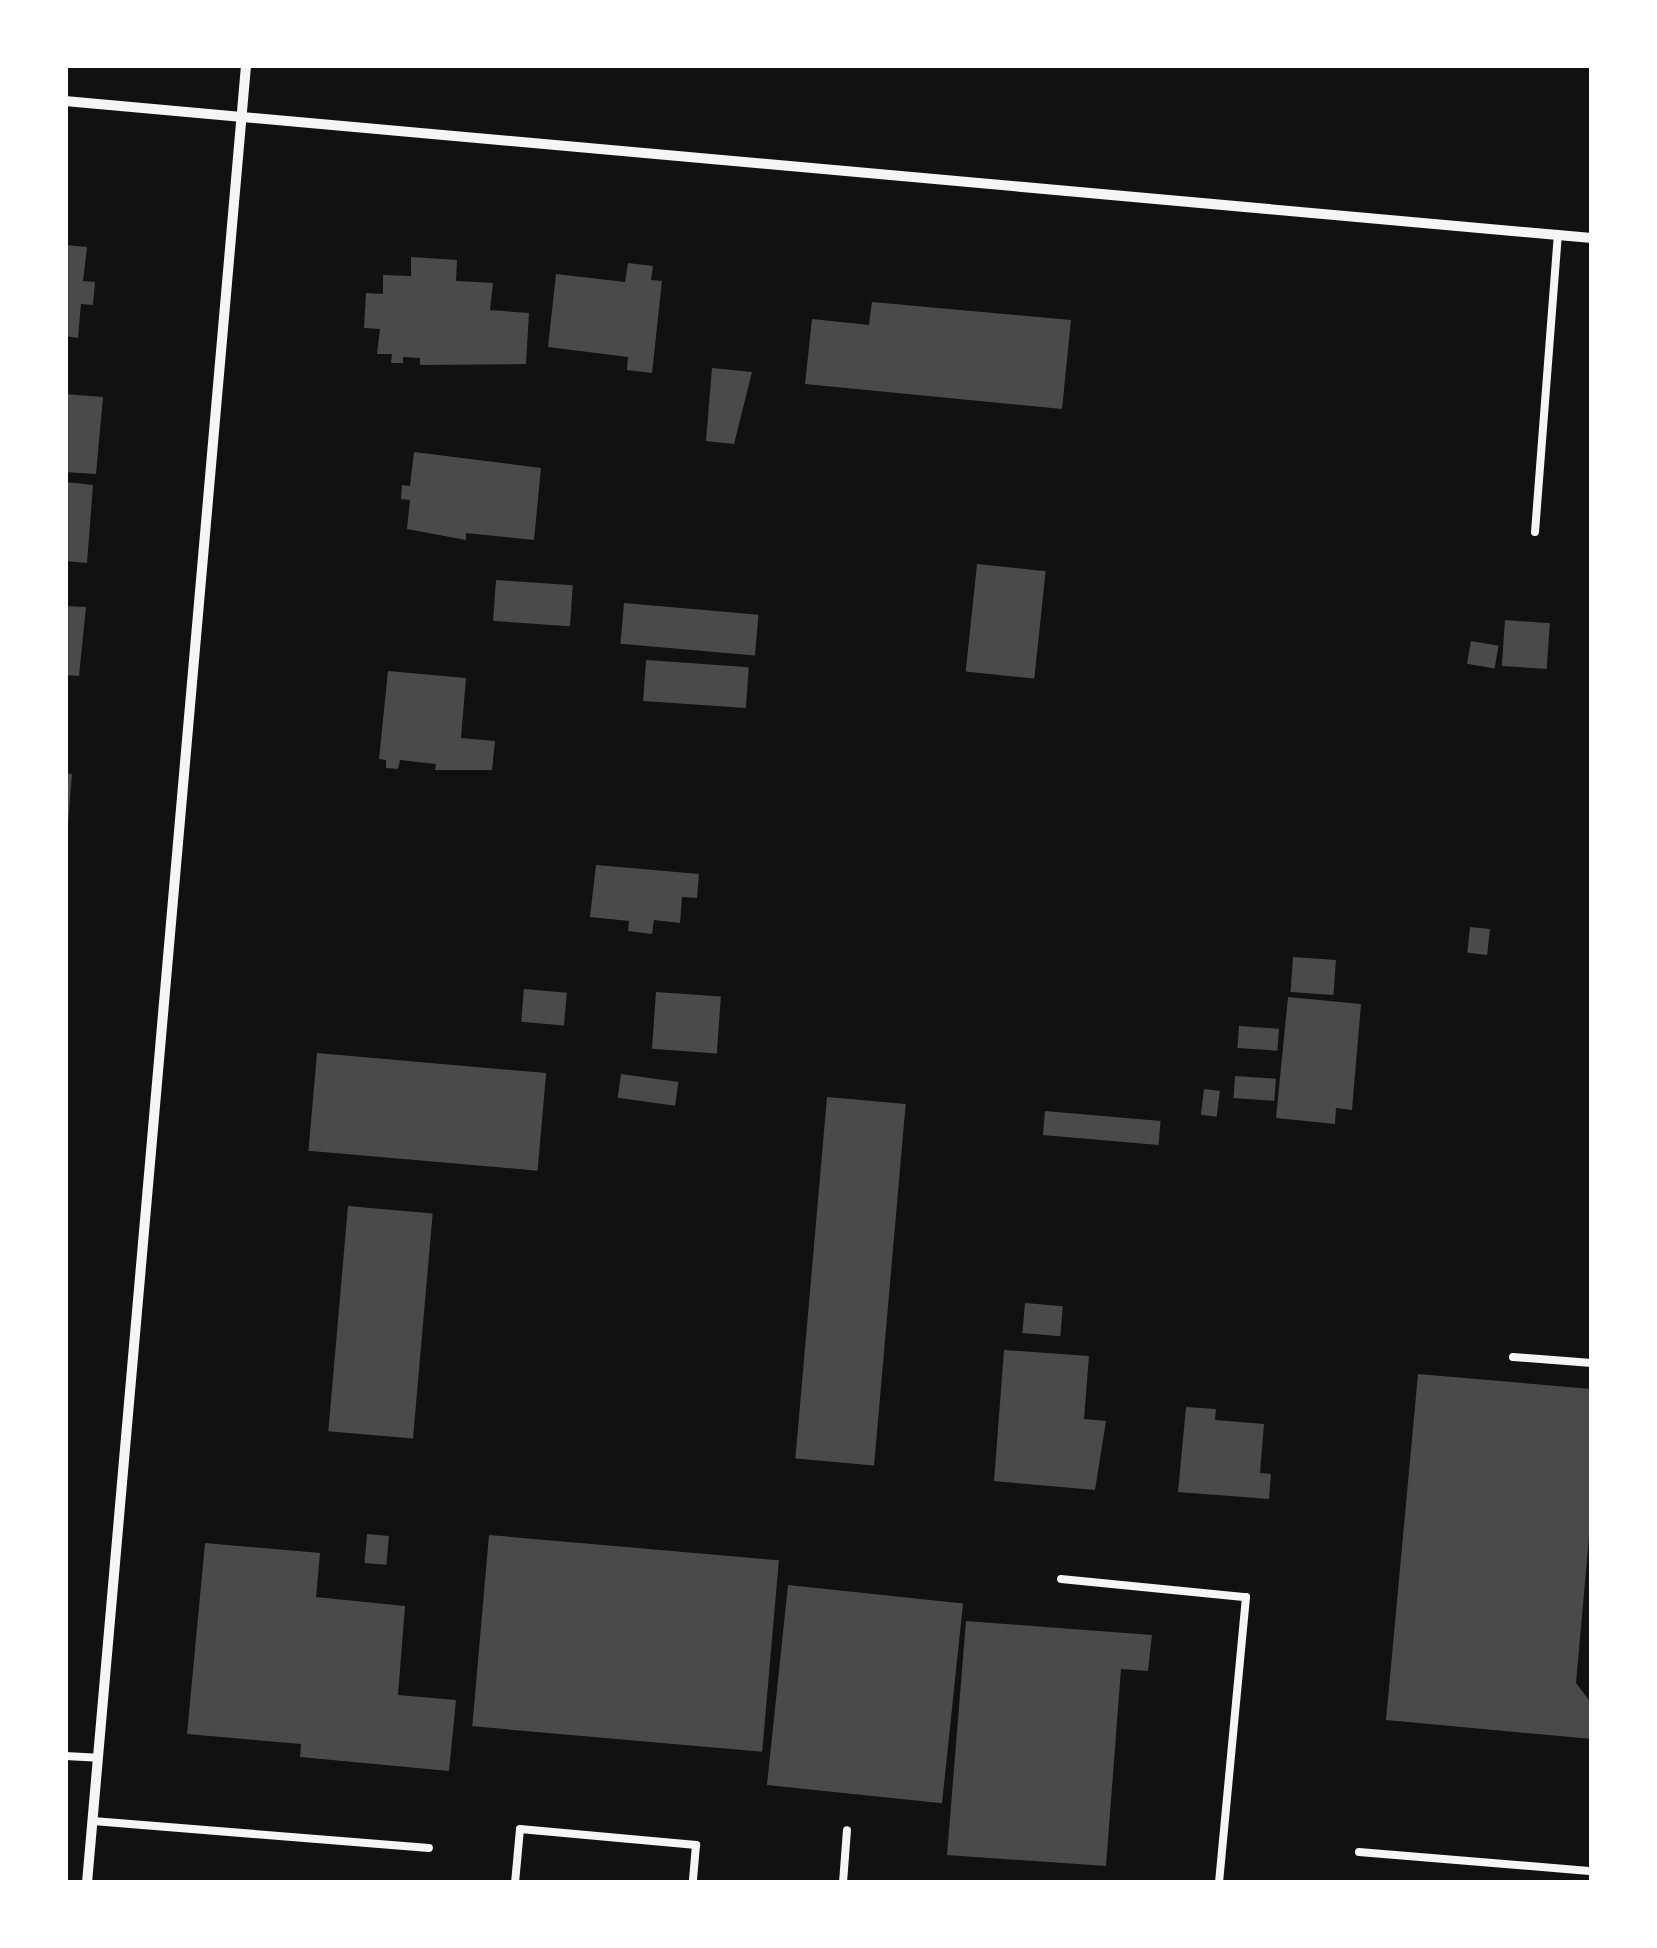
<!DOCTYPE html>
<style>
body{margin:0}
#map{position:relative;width:1657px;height:1948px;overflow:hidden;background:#111;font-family:"Zilla Slab",serif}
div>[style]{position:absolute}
.building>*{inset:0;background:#4a4a4a;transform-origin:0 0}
.service>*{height:8px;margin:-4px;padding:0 4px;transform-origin:4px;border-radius:4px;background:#f5f5f5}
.minor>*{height:10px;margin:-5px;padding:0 5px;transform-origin:5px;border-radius:5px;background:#f5f5f5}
span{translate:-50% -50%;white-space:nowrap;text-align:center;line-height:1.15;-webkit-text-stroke:10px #fff;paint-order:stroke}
.frame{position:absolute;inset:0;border:68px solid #fff;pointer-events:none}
</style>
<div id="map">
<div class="building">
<div style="clip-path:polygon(65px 245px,87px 247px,83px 281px,95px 282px,93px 305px,81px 304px,78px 338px,65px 336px)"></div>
<div style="clip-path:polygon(411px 257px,457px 260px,456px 281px,493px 283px,490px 310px,529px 313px,526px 364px,420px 365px,420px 358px,403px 357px,403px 363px,391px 363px,392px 354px,377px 354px,380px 329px,364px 328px,366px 293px,383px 294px,383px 275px,411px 276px)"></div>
<div style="clip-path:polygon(628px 263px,653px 266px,651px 280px,662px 281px,652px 373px,627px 370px,628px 357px,548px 347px,556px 274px,625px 282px)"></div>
<div style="clip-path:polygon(872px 302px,1071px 320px,1062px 409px,805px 384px,812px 319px,869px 325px)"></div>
<div style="clip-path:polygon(712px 368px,752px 372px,734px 444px,706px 441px)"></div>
<div style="clip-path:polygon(65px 394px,103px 397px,96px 474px,65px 472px)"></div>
<div style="clip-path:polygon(414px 452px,541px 468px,534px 540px,466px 533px,466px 540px,407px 529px,410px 500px,401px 499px,402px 485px,410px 486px)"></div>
<div style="clip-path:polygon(65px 482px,93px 485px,87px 563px,65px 561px)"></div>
<div style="left:977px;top:564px;width:69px;height:108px;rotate:6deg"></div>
<div style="left:496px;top:580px;width:77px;height:41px;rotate:4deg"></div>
<div style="left:624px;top:603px;width:135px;height:41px;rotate:5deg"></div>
<div style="clip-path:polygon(65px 606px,86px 607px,79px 676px,65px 675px)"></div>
<div style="left:1505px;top:620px;width:45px;height:46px;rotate:4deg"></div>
<div style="left:1471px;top:641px;width:28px;height:23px;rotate:10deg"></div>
<div style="left:646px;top:660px;width:103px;height:41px;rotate:4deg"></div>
<div style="clip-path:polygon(388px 671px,466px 678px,461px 738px,495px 741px,492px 770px,435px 770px,436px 764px,400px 760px,398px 769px,386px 768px,386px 760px,379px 759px)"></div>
<div style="clip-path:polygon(65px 773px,72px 774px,68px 824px,65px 824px)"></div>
<div style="clip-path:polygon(596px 865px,699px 874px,697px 898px,682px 897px,680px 923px,654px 920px,652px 934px,628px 931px,629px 921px,590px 917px)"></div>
<div style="left:1470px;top:927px;width:20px;height:26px;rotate:6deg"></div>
<div style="left:1293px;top:957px;width:43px;height:35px;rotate:4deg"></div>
<div style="left:524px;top:989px;width:43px;height:33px;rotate:5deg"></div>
<div style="left:656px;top:992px;width:65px;height:57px;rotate:4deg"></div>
<div style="clip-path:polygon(1288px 997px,1361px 1004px,1352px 1110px,1336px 1108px,1335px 1124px,1276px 1118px)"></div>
<div style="left:1239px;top:1026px;width:40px;height:22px;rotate:4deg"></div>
<div style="left:317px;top:1053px;width:230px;height:98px;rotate:5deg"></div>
<div style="left:621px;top:1074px;width:58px;height:24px;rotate:8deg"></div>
<div style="left:1235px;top:1076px;width:41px;height:22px;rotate:4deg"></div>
<div style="left:1204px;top:1089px;width:16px;height:26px;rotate:7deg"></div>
<div style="left:827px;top:1097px;width:79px;height:363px;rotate:5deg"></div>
<div style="left:1045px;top:1111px;width:116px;height:24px;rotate:5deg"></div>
<div style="left:348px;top:1206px;width:85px;height:226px;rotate:5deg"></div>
<div style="left:1025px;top:1303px;width:38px;height:30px;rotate:5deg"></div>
<div style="clip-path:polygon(1004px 1350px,1089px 1356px,1084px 1419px,1106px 1421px,1095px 1490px,994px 1481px)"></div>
<div style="clip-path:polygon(1418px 1374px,1592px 1389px,1592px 1504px,1576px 1683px,1592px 1704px,1592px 1739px,1386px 1720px)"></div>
<div style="clip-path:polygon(1186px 1407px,1216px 1409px,1215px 1420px,1264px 1424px,1260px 1473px,1271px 1474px,1269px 1499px,1178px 1492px)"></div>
<div style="left:367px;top:1534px;width:22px;height:29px;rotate:5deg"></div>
<div style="left:489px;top:1535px;width:291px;height:192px;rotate:5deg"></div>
<div style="clip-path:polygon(205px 1543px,320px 1553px,316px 1597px,405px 1606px,398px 1695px,456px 1700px,449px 1771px,300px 1757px,301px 1744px,187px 1734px)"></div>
<div style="left:788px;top:1585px;width:176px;height:201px;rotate:6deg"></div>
<div style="clip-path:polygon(966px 1621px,1152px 1635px,1148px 1671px,1121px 1669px,1106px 1866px,947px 1855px)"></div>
</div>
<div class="service">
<div style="left:1535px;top:532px;width:299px;rotate:-85.6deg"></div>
<div style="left:1513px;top:1357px;width:79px;rotate:4.3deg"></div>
<div style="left:1061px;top:1579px;width:186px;rotate:5.6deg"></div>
<div style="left:1246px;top:1597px;width:287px;rotate:95.4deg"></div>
<div style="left:65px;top:1756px;width:33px;rotate:3deg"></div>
<div style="left:93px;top:1821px;width:337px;rotate:4.6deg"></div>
<div style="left:1359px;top:1852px;width:234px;rotate:4.7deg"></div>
<div style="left:515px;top:1883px;width:54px;rotate:-84.7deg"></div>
<div style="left:520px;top:1829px;width:177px;rotate:5.2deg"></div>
<div style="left:696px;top:1845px;width:38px;rotate:95deg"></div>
<div style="left:843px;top:1883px;width:53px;rotate:-85.7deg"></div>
</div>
<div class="minor">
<div style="left:65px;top:101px;width:1533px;rotate:5.13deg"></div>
<div style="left:87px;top:1883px;width:1825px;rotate:-85deg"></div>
</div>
<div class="frame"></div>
</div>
